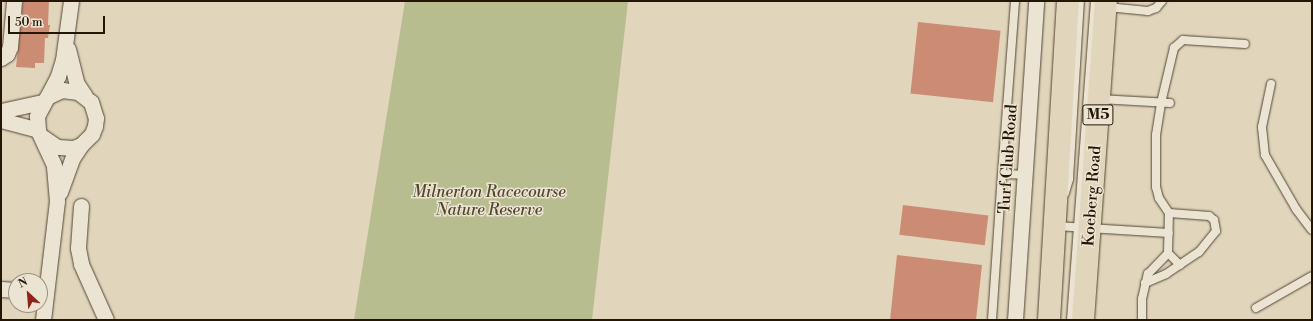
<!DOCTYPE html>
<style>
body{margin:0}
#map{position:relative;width:1313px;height:321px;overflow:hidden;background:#e1d6bc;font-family:"Libre Bodoni",serif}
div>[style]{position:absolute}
.green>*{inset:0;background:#b7bd8e}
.building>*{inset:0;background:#cc8c74;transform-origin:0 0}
.roads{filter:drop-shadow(0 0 1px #544533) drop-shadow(0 0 1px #544533)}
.lane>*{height:8px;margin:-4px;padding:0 4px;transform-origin:4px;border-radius:4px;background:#ece4d3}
.street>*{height:15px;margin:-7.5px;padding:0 7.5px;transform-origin:7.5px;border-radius:7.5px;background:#ece4d3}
.primary>*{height:22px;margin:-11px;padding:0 11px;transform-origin:11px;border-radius:11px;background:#e1d6bc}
span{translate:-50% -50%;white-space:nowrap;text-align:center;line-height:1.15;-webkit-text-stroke:3px #ece4d3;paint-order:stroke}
.shield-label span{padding:1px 3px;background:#ece4d3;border:1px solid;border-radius:3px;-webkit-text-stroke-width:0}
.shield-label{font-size:15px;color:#251505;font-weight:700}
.street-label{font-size:16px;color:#251505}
.park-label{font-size:16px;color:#51472e;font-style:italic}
.frame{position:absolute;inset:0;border:2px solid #251505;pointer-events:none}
.north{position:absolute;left:8px;top:273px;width:40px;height:40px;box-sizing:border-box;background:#ece4d3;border:1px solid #9c9181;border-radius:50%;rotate:334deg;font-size:11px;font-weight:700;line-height:16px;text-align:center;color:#251505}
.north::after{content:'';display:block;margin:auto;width:14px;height:18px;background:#8f2418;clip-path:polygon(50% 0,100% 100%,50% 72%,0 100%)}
.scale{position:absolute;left:8px;top:16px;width:97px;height:18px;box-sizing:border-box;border:2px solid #251505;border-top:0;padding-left:5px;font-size:12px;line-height:14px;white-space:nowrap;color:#251505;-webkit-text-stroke:3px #ece4d3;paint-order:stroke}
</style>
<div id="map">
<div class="green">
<div style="clip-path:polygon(405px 1px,628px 1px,592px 320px,354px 320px)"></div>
</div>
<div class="building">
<div style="clip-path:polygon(23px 1px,49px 1px,48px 25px,50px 25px,48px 38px,45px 38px,44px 63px,35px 63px,35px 68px,16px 67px)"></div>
<div style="left:918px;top:22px;width:83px;height:72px;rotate:6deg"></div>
<div style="left:903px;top:205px;width:86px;height:30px;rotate:7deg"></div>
<div style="clip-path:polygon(897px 255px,982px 265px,976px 320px,890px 320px)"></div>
</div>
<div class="roads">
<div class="lane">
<div style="left:1107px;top:7px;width:41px;rotate:5.6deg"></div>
<div style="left:1148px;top:11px;width:9px;rotate:-21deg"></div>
<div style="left:1156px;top:8px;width:9px;rotate:-49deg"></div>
<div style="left:1271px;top:84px;width:44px;rotate:101.8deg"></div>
<div style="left:1262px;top:127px;width:28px;rotate:84deg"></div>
<div style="left:1265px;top:155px;width:62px;rotate:60.1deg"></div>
<div style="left:1296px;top:209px;width:26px;rotate:53deg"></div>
<div style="left:1099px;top:99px;width:71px;rotate:3.2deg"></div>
<div style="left:1002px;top:174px;width:173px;rotate:-85.7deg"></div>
<div style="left:1065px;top:193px;width:15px;rotate:-74deg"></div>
<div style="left:1069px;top:179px;width:178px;rotate:-86.5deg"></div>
<div style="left:1056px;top:226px;width:113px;rotate:3.5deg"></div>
<div style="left:1168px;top:253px;width:17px;rotate:45deg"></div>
<div style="left:1145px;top:283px;width:23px;rotate:-23deg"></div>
<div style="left:1166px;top:274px;width:40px;rotate:-34deg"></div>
<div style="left:1199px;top:252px;width:27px;rotate:-51deg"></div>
<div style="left:1216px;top:231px;width:11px;rotate:-100deg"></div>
<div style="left:1214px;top:220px;width:6px;rotate:-141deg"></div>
<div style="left:1209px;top:216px;width:40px;rotate:-175.7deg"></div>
<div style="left:1256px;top:308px;width:64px;rotate:-29.7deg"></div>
<div style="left:992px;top:320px;width:146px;rotate:-86.1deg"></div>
<div style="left:1002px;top:174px;width:23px;rotate:2deg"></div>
<div style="left:1071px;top:320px;width:320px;rotate:-85.7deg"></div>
<div style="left:1142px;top:320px;width:21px;rotate:-90deg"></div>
<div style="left:1142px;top:299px;width:26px;rotate:-77deg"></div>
<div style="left:1148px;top:274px;width:29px;rotate:-46deg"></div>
<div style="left:1168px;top:253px;width:40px;rotate:-88.6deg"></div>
<div style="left:1169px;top:213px;width:18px;rotate:-124deg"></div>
<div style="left:1159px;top:198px;width:11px;rotate:-105deg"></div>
<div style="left:1156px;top:187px;width:52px;rotate:-90deg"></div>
<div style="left:1156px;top:135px;width:32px;rotate:-81deg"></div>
<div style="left:1161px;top:103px;width:57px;rotate:-76.7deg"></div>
<div style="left:1174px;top:48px;width:12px;rotate:-42deg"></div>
<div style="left:1183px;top:40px;width:62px;rotate:3.7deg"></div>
</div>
<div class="street">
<div style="left:68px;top:49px;width:36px;rotate:76deg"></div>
<div style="left:77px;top:84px;width:14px;rotate:56deg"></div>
<div style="left:1px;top:58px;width:7px;rotate:-34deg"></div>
<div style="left:7px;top:54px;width:8px;rotate:-67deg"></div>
<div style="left:10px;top:47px;width:46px;rotate:-85deg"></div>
<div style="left:47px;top:97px;width:24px;rotate:-62deg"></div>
<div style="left:58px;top:76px;width:17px;rotate:-73deg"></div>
<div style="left:63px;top:60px;width:60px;rotate:-82.3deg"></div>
<div style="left:1px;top:111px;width:42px;rotate:-12.4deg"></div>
<div style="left:1px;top:120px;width:38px;rotate:15deg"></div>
<div style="left:60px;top:192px;width:37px;rotate:-70deg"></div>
<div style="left:73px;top:157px;width:14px;rotate:-56deg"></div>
<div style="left:81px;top:206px;width:42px;rotate:94.1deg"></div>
<div style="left:78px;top:248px;width:16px;rotate:79deg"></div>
<div style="left:81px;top:264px;width:61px;rotate:65.9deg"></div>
<div style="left:1px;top:289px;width:15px;rotate:4deg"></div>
<div style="left:43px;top:320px;width:120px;rotate:-83.3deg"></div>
<div style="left:57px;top:201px;width:36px;rotate:-95deg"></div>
<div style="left:54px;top:165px;width:38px;rotate:-115deg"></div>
<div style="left:38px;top:130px;width:14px;rotate:-94deg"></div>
<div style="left:37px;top:116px;width:21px;rotate:-62deg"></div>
<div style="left:47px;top:97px;width:17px;rotate:-25deg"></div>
<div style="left:62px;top:90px;width:16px;rotate:7deg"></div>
<div style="left:78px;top:92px;width:16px;rotate:38deg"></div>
<div style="left:91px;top:102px;width:17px;rotate:73deg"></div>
<div style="left:96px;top:118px;width:8px;rotate:97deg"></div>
<div style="left:95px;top:126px;width:9px;rotate:111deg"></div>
<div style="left:92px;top:134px;width:16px;rotate:135deg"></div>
<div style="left:81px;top:145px;width:9px;rotate:159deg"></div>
<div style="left:73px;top:148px;width:16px;rotate:-176deg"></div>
<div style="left:57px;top:147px;width:16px;rotate:-145deg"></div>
<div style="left:1015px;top:320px;width:320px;rotate:-86.2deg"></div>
</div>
<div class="primary">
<div style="left:1049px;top:320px;width:320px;rotate:-86.6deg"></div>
<div style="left:1083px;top:320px;width:320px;rotate:-85.9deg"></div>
</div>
</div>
<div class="shield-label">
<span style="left:1098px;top:115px">M5</span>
</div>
<div class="street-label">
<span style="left:1008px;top:159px;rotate:-86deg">Turf Club Road</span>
<span style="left:1092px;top:196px;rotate:-86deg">Koeberg Road</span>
</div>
<div class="park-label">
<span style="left:489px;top:201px">Milnerton Racecourse<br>Nature Reserve</span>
</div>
<div class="frame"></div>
<div class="north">N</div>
<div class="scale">50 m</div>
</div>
